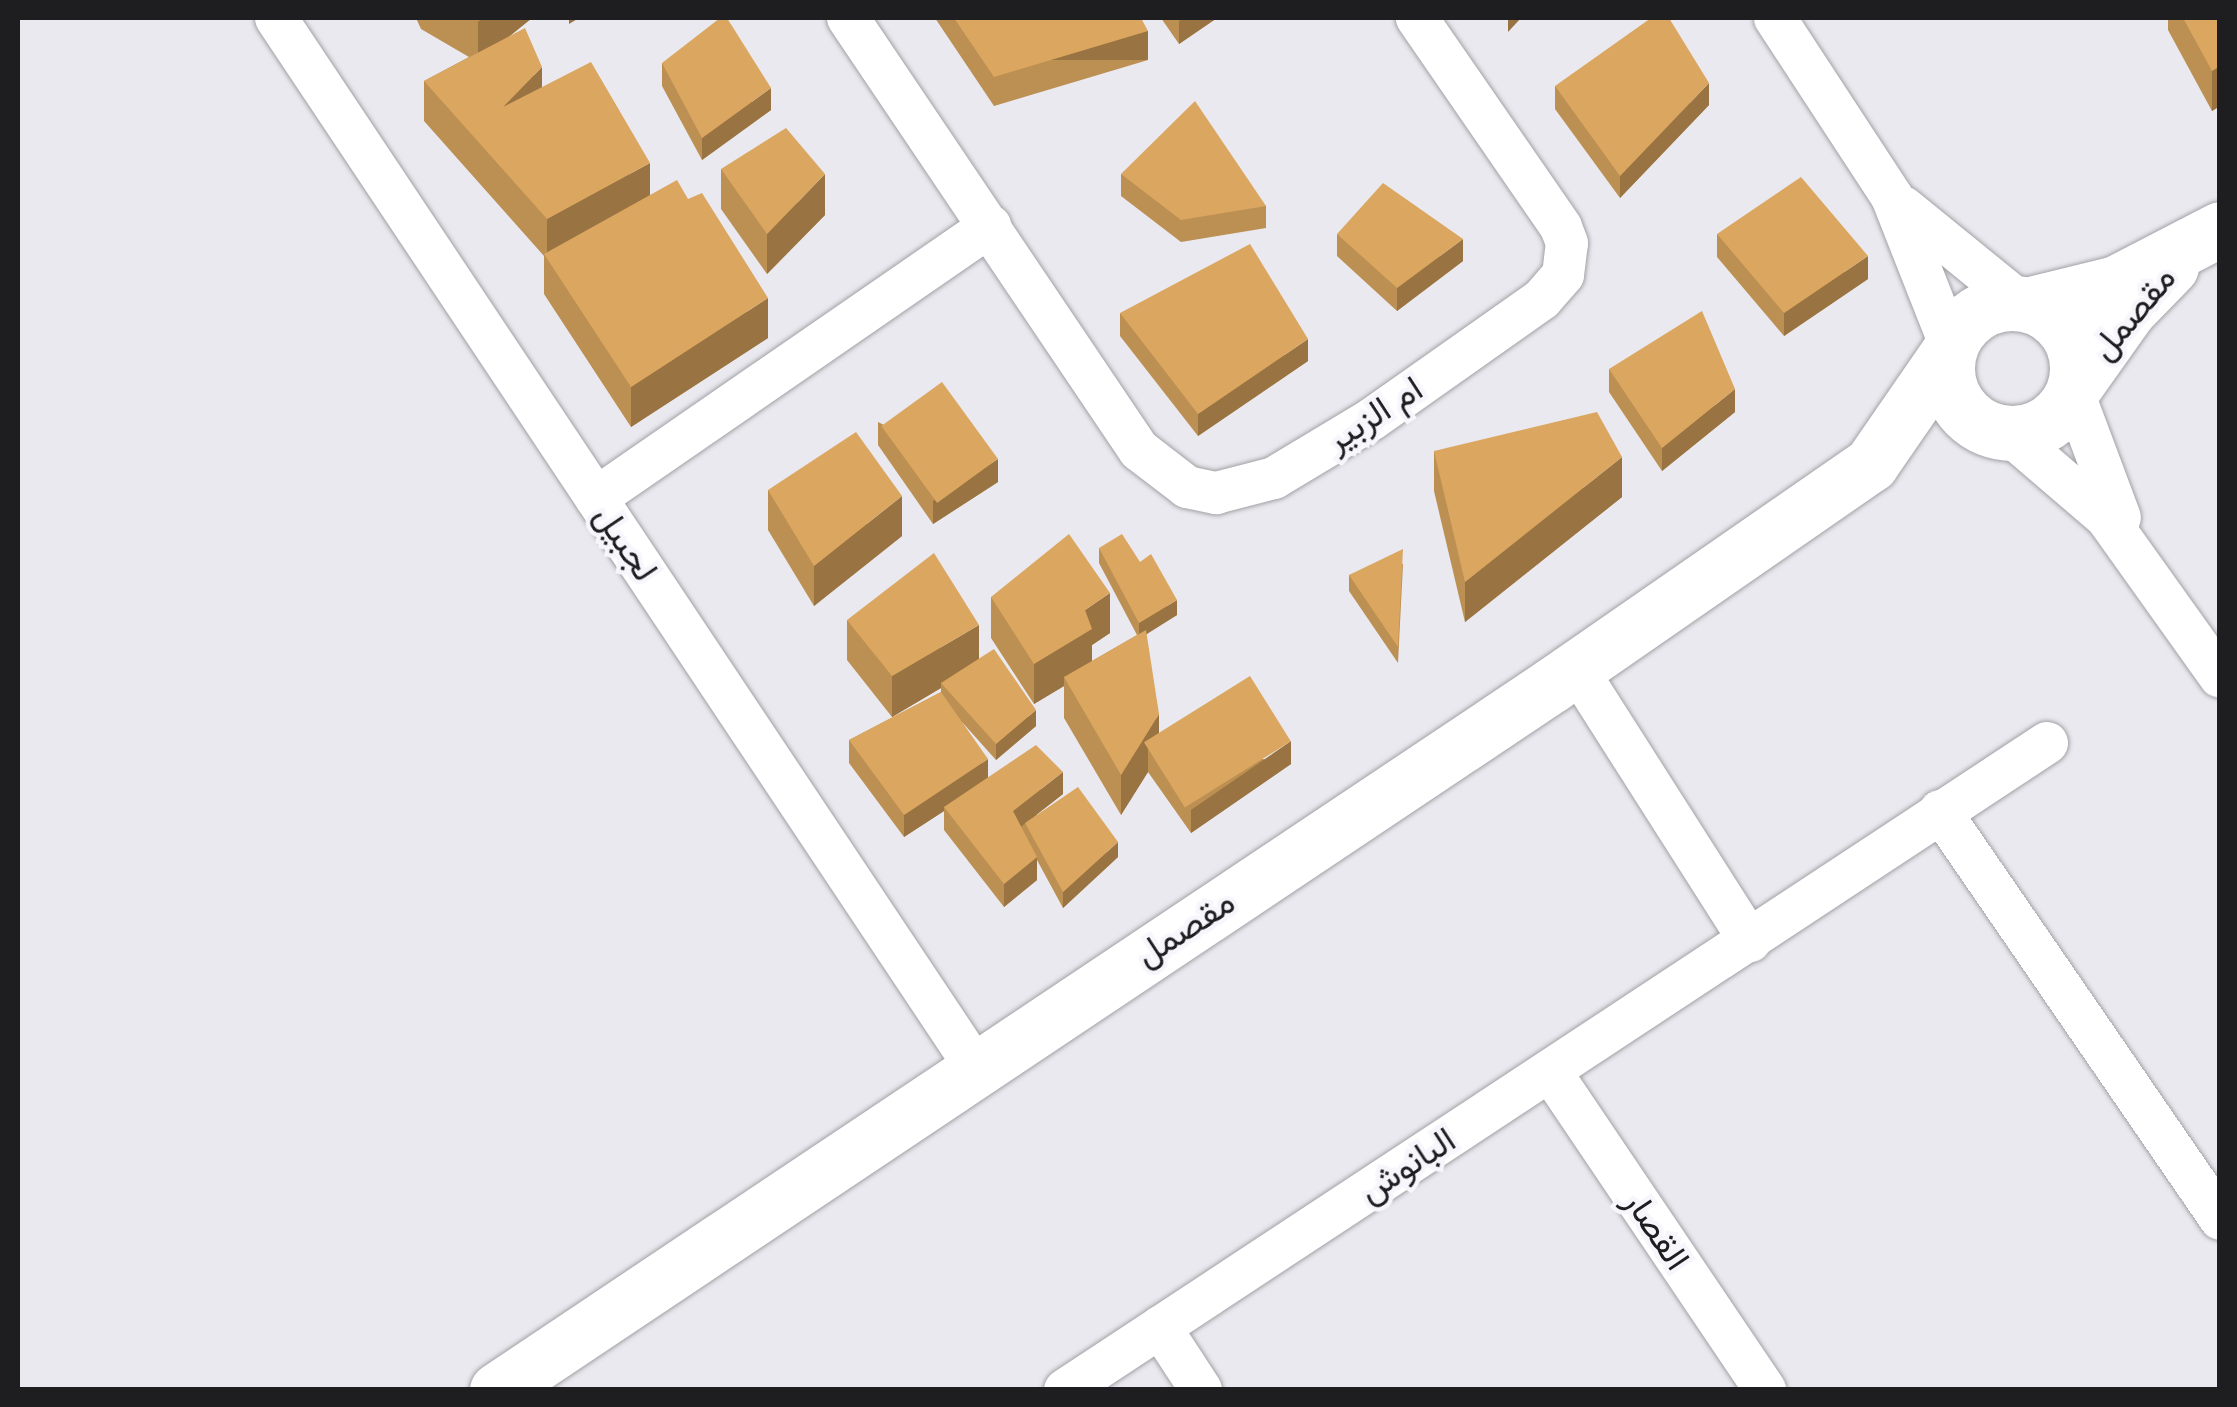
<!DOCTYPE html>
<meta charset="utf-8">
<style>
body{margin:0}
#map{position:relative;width:2237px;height:1407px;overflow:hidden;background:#e9e9ef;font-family:"Space Grotesk",Vazirmatn,sans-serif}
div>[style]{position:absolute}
.roads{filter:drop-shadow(0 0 2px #a1a1a6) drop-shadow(0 0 2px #a1a1a6)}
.minor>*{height:42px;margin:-21px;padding:0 21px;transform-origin:21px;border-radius:21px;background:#fff}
.tertiary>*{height:55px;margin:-27.5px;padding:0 27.5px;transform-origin:27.5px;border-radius:27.5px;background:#fff}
.tertiary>.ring{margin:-27.5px;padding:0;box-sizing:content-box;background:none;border:55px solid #fff;border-radius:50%}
.wall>*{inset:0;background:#bc8f52}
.shaded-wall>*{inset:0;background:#997442;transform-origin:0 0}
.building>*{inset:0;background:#dba65f;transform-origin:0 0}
span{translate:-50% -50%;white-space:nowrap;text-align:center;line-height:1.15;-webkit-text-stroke:9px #f7f6fc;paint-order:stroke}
.street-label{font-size:35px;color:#1e1e20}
.frame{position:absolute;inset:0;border:20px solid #1e1e20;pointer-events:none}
</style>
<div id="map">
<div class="roads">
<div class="minor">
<div style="left:276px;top:18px;width:1262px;rotate:56.31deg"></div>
<div style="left:848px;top:18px;width:521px;rotate:56.04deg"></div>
<div style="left:1139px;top:450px;width:61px;rotate:37.6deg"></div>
<div style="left:1187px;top:487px;width:30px;rotate:12deg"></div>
<div style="left:1216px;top:493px;width:60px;rotate:-14.5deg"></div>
<div style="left:1274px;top:478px;width:114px;rotate:-31deg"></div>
<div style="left:1372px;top:419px;width:208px;rotate:-35.2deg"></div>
<div style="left:1542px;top:299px;width:32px;rotate:-49deg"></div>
<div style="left:1563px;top:275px;width:32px;rotate:-83deg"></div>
<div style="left:1567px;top:243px;width:17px;rotate:-111deg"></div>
<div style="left:1561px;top:227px;width:254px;rotate:-124.6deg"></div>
<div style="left:1775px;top:18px;width:214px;rotate:56.8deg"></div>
<div style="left:1892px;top:197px;width:158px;rotate:68.5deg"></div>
<div style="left:1903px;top:207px;width:151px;rotate:39.1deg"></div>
<div style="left:2073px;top:392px;width:134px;rotate:69.5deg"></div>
<div style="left:2008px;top:433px;width:129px;rotate:40.6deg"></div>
<div style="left:2106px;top:517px;width:196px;rotate:54.5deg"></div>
<div style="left:596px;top:498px;width:479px;rotate:-34.6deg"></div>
<div style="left:1576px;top:668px;width:324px;rotate:57.5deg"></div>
<div style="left:1940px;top:811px;width:495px;rotate:55.5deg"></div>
<div style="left:1550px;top:1071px;width:385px;rotate:56deg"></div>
<div style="left:1160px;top:1327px;width:75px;rotate:56.9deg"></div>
<div style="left:1065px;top:1390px;width:1176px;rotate:-33.38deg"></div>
</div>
<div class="tertiary">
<div class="ring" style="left:1947px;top:303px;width:75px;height:75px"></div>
<div style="left:2031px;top:304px;width:88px;rotate:-13.9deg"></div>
<div style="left:2116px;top:283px;width:117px;rotate:-27.4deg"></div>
<div style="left:2075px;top:386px;width:93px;rotate:-54.6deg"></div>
<div style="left:2129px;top:310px;width:60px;rotate:-45.7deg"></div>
<div style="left:497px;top:1390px;width:1269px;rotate:-33.75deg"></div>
<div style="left:1552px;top:685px;width:388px;rotate:-34.7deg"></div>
<div style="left:1871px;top:464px;width:134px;rotate:-55.4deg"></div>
</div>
</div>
<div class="wall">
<div style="clip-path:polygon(416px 18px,532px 18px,508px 37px,542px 87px,650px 195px,768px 338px,631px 427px,544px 294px,544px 256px,424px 121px,424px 81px,469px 57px,421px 29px)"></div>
<div style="clip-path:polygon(935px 18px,1141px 18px,1148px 60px,994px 106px)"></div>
<div style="clip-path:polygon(1161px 18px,1217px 18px,1179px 44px)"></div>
<div style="clip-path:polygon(2168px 18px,2220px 18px,2220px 106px,2212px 111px,2168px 30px)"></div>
<div style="clip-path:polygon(662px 63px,771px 110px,702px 160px,662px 86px)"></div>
<div style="clip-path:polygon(1555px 86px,1709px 105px,1620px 198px,1555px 109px)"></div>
<div style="clip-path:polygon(721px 169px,825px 215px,767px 274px,721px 209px)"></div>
<div style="clip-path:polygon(1121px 174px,1266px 206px,1266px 228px,1181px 242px,1121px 196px)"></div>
<div style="clip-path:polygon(1337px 234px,1463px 261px,1397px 311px,1337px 256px)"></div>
<div style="clip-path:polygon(1717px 234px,1868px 279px,1784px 336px,1717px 257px)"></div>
<div style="clip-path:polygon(1120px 313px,1308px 361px,1198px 436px,1120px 336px)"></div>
<div style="clip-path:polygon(1609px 369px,1735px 412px,1662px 471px,1609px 392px)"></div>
<div style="clip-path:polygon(878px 422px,998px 482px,933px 524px,878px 445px)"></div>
<div style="clip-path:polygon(1434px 451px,1622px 497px,1465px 622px,1434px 491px)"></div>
<div style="clip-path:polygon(768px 490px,902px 536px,814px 606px,768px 530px)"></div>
<div style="clip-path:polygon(1099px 548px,1177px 615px,1146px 634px,1159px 741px,1291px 764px,1191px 833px,1148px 772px,1121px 815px,1064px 718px,1064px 686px,1034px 704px,991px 638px,991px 597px,1110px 633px,1092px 645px,1092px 661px,1137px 635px,1099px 563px)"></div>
<div style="clip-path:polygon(1403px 564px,1398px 663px,1349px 591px,1349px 575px)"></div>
<div style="clip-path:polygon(847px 620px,979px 659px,1036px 726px,996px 760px,962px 722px,988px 777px,1063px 794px,1036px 815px,1118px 857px,1063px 908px,1037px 860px,1037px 880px,1004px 907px,944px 830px,944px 811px,904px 837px,849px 763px,849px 740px,941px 692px,941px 688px,892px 717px,847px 660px)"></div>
</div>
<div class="shaded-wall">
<div style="clip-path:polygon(483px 18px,532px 18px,478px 62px,478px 22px)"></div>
<div style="clip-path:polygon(569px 18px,579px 18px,569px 24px)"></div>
<div style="clip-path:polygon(1184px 18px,1217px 18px,1179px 44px,1179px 21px)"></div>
<div style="clip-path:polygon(1508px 18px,1521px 18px,1508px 32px)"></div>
<div style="left:1148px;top:31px;width:29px;height:161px;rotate:90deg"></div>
<div style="clip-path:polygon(2220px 66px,2220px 106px,2212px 111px,2212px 71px)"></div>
<div style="clip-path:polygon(542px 67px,542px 107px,503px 107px)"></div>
<div style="clip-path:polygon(1709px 83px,1709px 105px,1620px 198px,1620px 176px)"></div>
<div style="clip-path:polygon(771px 88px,771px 110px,702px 160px,702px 138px)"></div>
<div style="clip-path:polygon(650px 163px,650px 203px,547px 259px,547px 219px)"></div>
<div style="clip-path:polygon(825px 174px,825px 215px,767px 274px,767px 234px)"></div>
<div style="clip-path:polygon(1463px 239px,1463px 261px,1397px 311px,1397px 288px)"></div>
<div style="clip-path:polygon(1868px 256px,1868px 279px,1784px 336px,1784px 313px)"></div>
<div style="clip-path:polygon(768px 298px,768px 338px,631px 427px,631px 387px)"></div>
<div style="clip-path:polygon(1308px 339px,1308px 361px,1198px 436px,1198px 414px)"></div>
<div style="clip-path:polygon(1735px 389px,1735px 412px,1662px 471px,1662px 448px)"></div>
<div style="clip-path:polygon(1622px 457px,1622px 497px,1465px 622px,1465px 582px)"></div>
<div style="clip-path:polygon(998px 459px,998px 482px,933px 524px,933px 501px)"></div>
<div style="clip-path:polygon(902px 496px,902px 536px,814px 606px,814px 566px)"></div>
<div style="clip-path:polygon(1110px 593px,1110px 633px,1092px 645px,1092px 669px,1064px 677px,1064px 686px,1034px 704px,1034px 664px,1085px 610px)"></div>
<div style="clip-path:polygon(1177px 600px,1177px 615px,1139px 639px,1139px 623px)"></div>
<div style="clip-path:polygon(979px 625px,979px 666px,941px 683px,941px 688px,892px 717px,892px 676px)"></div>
<div style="clip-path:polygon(1036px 710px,1036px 726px,996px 760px,996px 744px)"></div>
<div style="clip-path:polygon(1159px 714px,1159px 754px,1148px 749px,1148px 772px,1121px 815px,1121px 775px)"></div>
<div style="clip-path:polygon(1291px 741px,1291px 764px,1191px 833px,1191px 810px)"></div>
<div style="clip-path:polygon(988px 759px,988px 782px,944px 807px,944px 811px,904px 837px,904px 815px)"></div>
<div style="clip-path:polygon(1063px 772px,1063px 794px,1013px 833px,1013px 811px)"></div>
<div style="clip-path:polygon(1118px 842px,1118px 857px,1063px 908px,1063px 892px)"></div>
<div style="clip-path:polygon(1037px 857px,1037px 880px,1004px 907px,1004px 884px)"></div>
</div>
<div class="building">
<div style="clip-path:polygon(720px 18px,727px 18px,771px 88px,702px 138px,662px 63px)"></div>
<div style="clip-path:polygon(954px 18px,1141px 18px,1148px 31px,994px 77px)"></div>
<div style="clip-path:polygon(1651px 18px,1669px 18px,1709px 83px,1620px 176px,1555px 86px)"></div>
<div style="clip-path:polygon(2183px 18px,2220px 18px,2220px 66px,2212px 71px)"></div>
<div style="clip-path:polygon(525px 28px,542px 67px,503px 107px,591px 62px,650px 163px,547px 219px,424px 81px)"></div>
<div style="clip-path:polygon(1195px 101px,1266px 206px,1181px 220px,1121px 174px)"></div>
<div style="clip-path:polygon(786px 128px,825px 174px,767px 234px,721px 169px)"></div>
<div style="clip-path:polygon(1801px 177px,1868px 256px,1784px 313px,1717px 234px)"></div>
<div style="clip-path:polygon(677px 180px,688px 199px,702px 193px,768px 298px,631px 387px,544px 254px)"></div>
<div style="clip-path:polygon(1383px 183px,1463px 239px,1397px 288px,1337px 234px)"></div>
<div style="clip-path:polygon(1250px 244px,1308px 339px,1198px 414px,1120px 313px)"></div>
<div style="clip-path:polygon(1702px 311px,1735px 389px,1662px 448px,1609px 369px)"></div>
<div style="left:942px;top:382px;width:95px;height:75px;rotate:54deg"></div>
<div style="clip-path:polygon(1597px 412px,1622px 457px,1465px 582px,1434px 451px)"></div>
<div style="clip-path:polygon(856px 432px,902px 496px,814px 566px,768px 490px)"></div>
<div style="clip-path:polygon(1069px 534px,1110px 593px,1085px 610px,1092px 629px,1034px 664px,991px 597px)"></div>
<div style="clip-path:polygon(1122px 534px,1140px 562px,1151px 554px,1177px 600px,1139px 623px,1099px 548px)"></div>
<div style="clip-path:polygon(1403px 549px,1398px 647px,1349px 575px)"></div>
<div style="clip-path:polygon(934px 553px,979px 625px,892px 676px,847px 620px)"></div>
<div style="clip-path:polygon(1146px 630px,1159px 714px,1121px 775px,1064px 677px)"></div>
<div style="clip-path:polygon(994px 649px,1036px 710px,996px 744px,941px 683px)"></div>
<div style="left:1250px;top:676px;width:77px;height:125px;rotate:58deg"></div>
<div style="clip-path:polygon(941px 692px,988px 759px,904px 815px,849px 740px)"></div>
<div style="clip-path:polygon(1036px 745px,1063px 772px,1013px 811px,1037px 857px,1004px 884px,944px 807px)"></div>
<div style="clip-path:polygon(1078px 787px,1118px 842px,1063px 892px,1025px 823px)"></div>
</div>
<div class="street-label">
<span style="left:2133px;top:313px;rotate:-50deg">مقصمل</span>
<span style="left:1374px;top:414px;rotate:-33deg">ام الزبير</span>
<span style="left:626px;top:543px;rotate:56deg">لجبيل</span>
<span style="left:1185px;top:928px;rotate:-33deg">مقصمل</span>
<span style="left:1407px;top:1165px;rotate:-33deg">البانوش</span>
<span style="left:1657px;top:1230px;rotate:56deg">القصار</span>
</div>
<div class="frame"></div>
</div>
